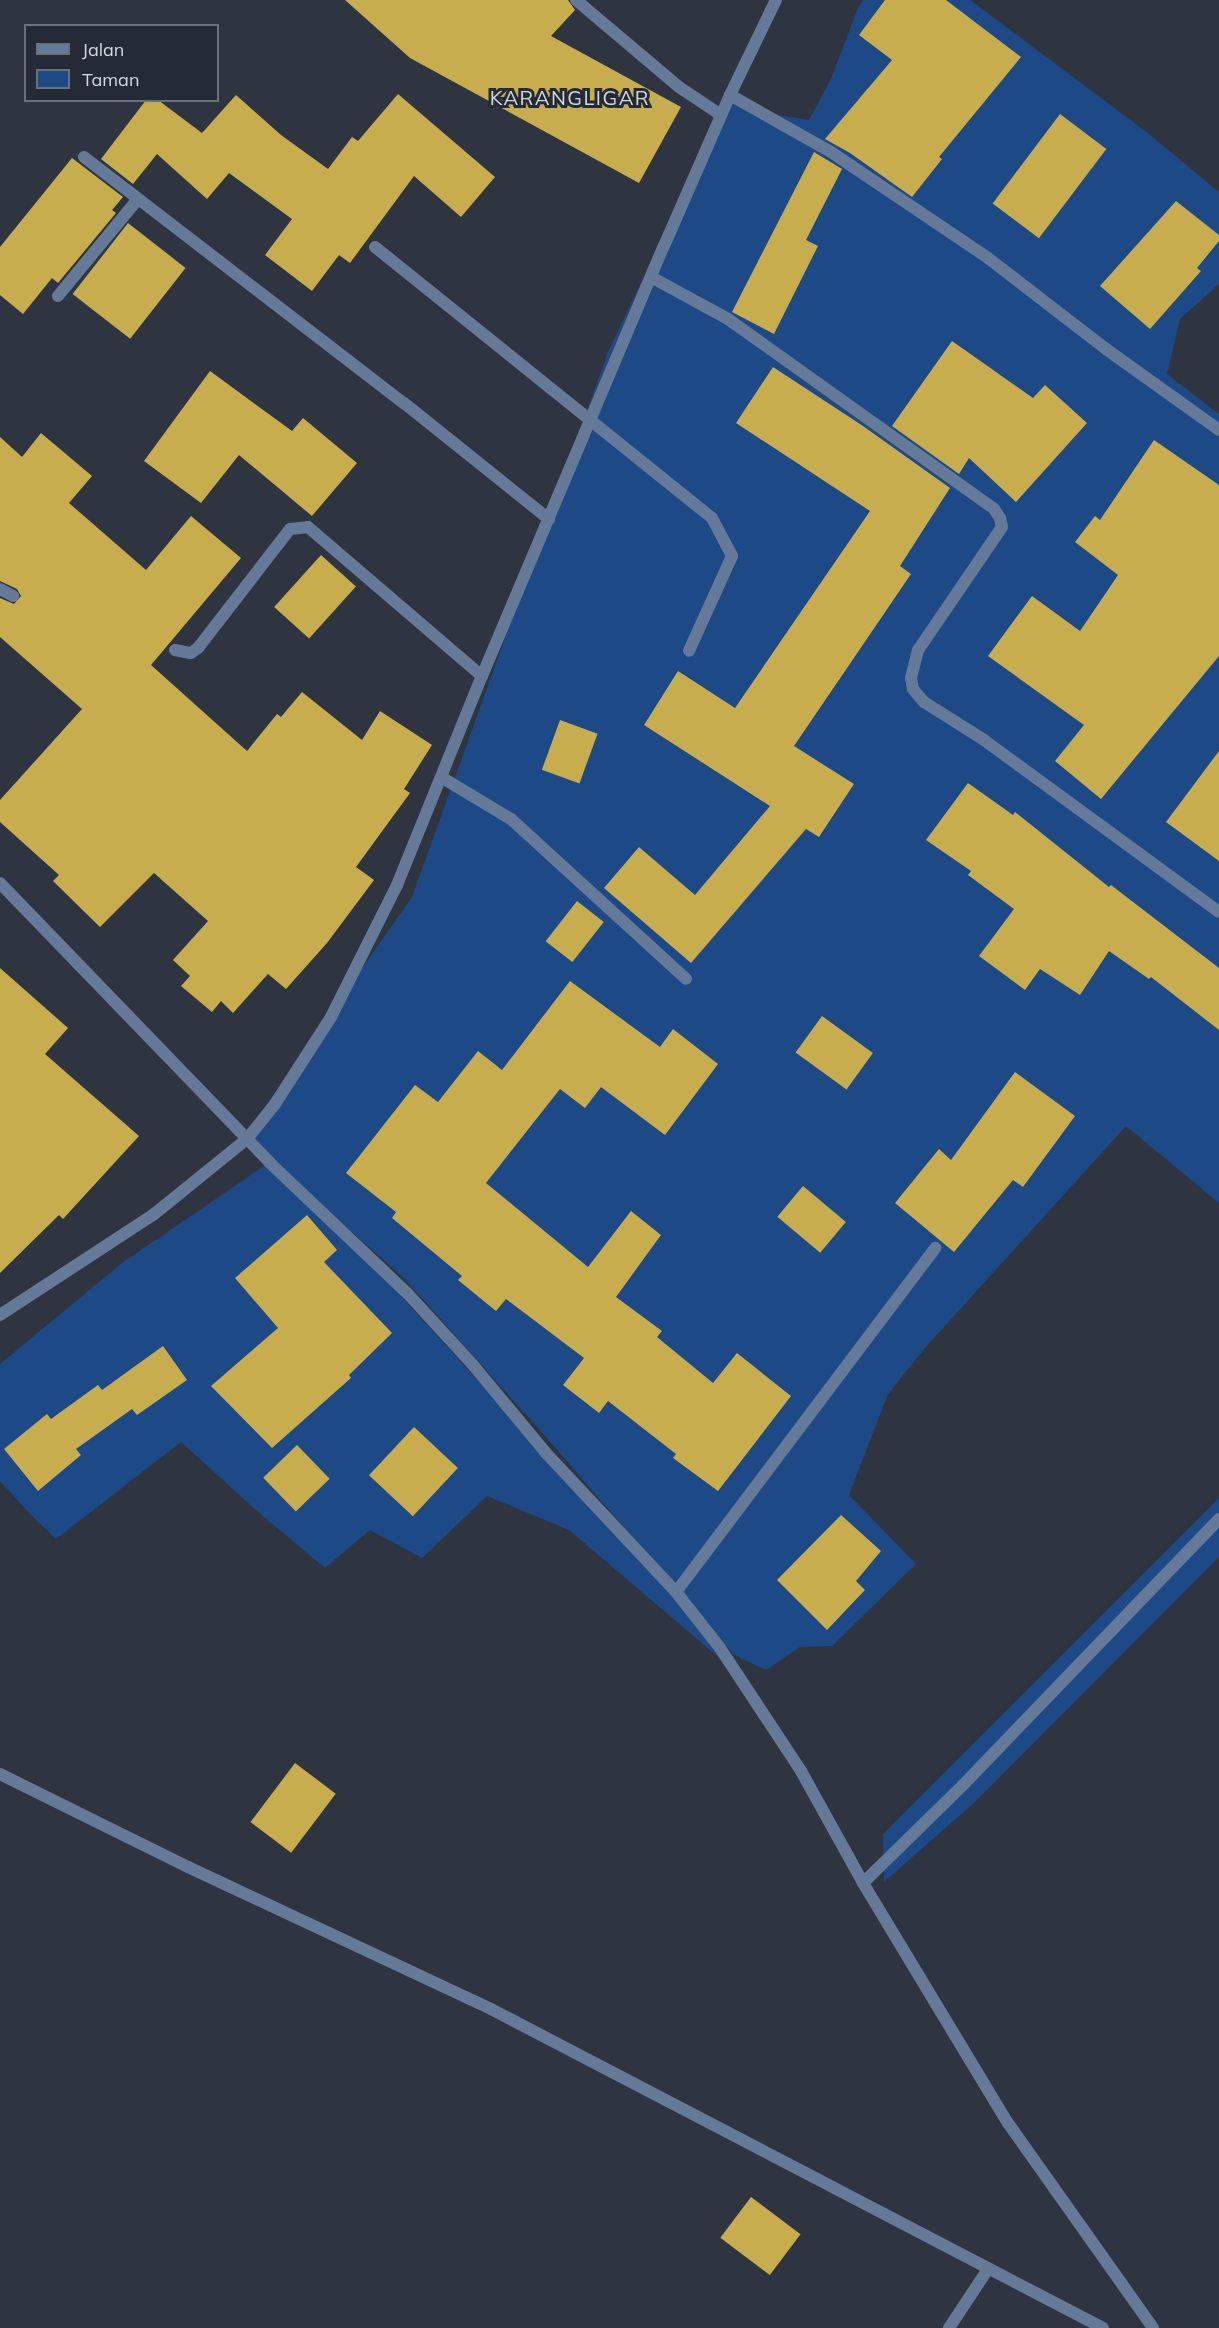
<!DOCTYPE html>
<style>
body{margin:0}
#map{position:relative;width:1219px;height:2328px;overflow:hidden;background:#2e3540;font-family:Mulish,sans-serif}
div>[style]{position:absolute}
.green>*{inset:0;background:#1d4987}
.building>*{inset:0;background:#c7ad4e;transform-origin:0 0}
.service>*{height:12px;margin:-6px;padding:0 6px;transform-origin:6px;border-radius:6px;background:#657a98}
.minor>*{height:12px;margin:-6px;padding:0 6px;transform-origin:6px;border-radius:6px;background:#657a98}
.tertiary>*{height:12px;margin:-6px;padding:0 6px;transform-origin:6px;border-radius:6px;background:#657a98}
span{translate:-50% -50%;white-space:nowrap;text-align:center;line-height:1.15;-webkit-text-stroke:6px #242b36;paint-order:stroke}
.quarter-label{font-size:20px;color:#d4d9e0;letter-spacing:1.5px}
.legend{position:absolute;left:24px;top:24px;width:195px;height:78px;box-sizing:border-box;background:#242b36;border:2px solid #6a717a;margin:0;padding:8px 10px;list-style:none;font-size:18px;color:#d4d9e0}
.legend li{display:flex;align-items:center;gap:12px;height:30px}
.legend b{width:30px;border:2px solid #6a717a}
</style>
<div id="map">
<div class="green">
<div style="clip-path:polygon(863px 0,970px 0,1149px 134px,1219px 192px,1219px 284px,1180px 319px,1167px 374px,1219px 414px,1219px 1203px,1126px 1126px,924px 1349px,888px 1394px,849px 1495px,916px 1564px,832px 1646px,800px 1647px,766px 1670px,734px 1655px,546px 1437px,403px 1277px,244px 1137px,412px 897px,608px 352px,730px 95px,770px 114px,809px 120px,831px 79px,858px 8px)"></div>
<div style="clip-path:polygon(264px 1166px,337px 1226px,727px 1654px,724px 1662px,569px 1530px,487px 1496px,422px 1558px,370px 1530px,325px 1568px,257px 1511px,181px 1442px,56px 1539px,31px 1515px,0 1481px,0 1364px,122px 1263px)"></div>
<div style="clip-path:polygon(1219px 1498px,1219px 1557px,975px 1802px,884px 1882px,883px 1834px)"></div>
</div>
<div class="building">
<div style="clip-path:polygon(345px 0,568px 0,575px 10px,551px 36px,681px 107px,639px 183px,410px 58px)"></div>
<div style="clip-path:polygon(885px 0,946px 0,1021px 57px,939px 157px,942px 159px,912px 197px,850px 153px,825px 139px,892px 60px,859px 35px)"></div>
<div style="clip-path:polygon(398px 94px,495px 177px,461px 217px,414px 176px,350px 263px,339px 255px,312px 291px,265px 255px,292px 219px,229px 173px,207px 199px,157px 154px,133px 184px,101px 159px,146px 100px,158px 100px,202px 133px,236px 95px,281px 135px,328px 169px,352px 137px,358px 141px)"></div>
<div style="left:1060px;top:114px;width:58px;height:112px;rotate:37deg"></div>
<div style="clip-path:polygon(814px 152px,842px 169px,806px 240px,818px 246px,774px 334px,732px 312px)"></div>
<div style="clip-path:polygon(72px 158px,123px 197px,112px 210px,116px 213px,58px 283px,52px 278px,23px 314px,0 295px,0 247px)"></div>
<div style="clip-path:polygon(1176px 201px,1219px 235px,1219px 241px,1197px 268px,1201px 271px,1150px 329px,1100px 286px)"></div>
<div style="left:128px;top:223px;width:73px;height:90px;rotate:38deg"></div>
<div style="clip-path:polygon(952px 341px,1033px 398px,1045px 385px,1087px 423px,1016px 502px,969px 458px,959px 474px,892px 426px)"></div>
<div style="clip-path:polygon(773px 367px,863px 426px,950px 488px,900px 566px,911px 574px,794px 746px,854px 784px,819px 837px,806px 829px,691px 963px,604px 888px,639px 847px,695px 895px,770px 806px,644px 725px,678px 671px,735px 708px,870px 511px,736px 423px)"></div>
<div style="clip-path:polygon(210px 371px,292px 431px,303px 418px,357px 463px,312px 516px,239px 455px,201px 503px,144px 461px)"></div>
<div style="clip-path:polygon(41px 433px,92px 476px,69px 503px,146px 570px,191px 516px,241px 558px,151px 665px,247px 751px,277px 714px,281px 717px,302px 692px,362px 740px,380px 711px,432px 745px,404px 789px,410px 793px,356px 867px,374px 880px,327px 943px,286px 989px,268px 974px,233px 1013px,221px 1001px,212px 1012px,181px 986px,190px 976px,173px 960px,208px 921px,154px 873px,100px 927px,53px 881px,59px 875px,0 822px,0 800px,82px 709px,0 637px,0 598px,14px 604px,21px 596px,17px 589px,0 581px,0 437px,22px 457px)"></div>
<div style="clip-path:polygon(1154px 440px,1219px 485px,1219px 656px,1101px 799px,1055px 761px,1084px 725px,988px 656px,1032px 596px,1080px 631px,1118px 575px,1075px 542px,1095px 516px,1100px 520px)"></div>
<div style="left:321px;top:555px;width:47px;height:70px;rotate:42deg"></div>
<div style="left:560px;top:720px;width:40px;height:53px;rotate:20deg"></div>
<div style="clip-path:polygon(1219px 751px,1219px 861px,1166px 822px)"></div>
<div style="clip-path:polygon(968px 783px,1013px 815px,1015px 812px,1109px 887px,1111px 885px,1219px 968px,1219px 1030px,1151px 977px,1149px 979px,1109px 951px,1080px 995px,1040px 969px,1025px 990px,979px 956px,1014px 909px,968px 875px,971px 871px,926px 840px)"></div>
<div style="left:577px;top:901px;width:34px;height:51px;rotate:38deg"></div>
<div style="clip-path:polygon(0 968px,68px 1028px,45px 1054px,139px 1136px,63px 1219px,59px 1215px,0 1273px)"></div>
<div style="clip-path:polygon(570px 981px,660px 1047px,673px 1029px,718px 1064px,665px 1135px,601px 1087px,585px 1108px,560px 1089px,486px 1183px,588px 1267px,631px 1211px,661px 1235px,616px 1297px,662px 1331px,657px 1337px,713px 1383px,737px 1353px,791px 1396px,718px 1491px,673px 1458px,676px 1454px,608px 1401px,599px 1413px,563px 1385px,584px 1358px,506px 1299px,496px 1311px,458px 1280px,462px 1276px,392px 1218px,396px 1212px,346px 1173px,415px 1085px,438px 1102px,478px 1051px,502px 1070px)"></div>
<div style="left:822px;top:1016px;width:63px;height:45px;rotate:36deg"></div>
<div style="clip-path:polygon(1015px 1072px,1075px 1116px,1023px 1187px,1013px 1180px,954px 1252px,895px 1203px,939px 1149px,951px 1160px)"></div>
<div style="left:803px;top:1186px;width:56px;height:40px;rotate:40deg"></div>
<div style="clip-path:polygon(307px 1215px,337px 1250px,324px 1262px,392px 1333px,349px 1375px,351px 1378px,272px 1448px,211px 1386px,278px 1328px,235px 1278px)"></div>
<div style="clip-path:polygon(163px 1346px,187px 1380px,137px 1415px,132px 1409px,76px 1449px,81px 1455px,38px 1491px,4px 1449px,47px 1414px,51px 1419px,98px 1385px,102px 1390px)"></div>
<div style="left:414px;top:1427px;width:60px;height:66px;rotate:43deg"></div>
<div style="left:297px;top:1445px;width:47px;height:47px;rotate:46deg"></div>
<div style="clip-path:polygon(841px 1515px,881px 1551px,856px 1581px,865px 1590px,827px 1630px,777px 1580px)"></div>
<div style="left:295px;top:1763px;width:51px;height:74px;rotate:37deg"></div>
<div style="left:751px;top:2197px;width:62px;height:51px;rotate:37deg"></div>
</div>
<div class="service">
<div style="left:375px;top:247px;width:432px;rotate:38.8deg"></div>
<div style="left:712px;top:518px;width:43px;rotate:62.2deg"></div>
<div style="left:732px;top:556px;width:104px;rotate:114.4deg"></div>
</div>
<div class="minor">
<div style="left:576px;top:0;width:135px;rotate:40.2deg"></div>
<div style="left:679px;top:87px;width:50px;rotate:33.7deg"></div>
<div style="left:730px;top:95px;width:116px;rotate:29.4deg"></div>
<div style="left:831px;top:152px;width:189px;rotate:34deg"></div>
<div style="left:988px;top:258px;width:149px;rotate:37.6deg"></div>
<div style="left:1106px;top:349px;width:139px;rotate:35.6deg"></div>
<div style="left:84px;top:157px;width:404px;rotate:37.6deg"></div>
<div style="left:404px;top:403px;width:186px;rotate:38.7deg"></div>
<div style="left:651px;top:277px;width:88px;rotate:28.6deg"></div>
<div style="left:728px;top:319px;width:327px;rotate:35.5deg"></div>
<div style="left:994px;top:509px;width:11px;rotate:56deg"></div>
<div style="left:1000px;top:518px;width:9px;rotate:77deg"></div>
<div style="left:1002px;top:527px;width:149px;rotate:124.3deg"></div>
<div style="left:918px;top:650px;width:29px;rotate:104deg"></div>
<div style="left:911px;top:678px;width:11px;rotate:80deg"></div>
<div style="left:913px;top:689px;width:17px;rotate:50deg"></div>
<div style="left:924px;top:702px;width:71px;rotate:32.3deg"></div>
<div style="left:984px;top:740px;width:291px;rotate:36.2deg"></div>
<div style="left:58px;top:296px;width:124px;rotate:-50.5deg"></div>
<div style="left:0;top:589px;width:15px;rotate:28deg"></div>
<div style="left:175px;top:650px;width:16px;rotate:11deg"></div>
<div style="left:191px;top:653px;width:9px;rotate:-36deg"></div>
<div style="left:198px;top:648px;width:150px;rotate:-52.3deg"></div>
<div style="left:290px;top:529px;width:18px;rotate:-6deg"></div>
<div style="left:308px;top:527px;width:229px;rotate:40.6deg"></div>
<div style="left:441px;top:777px;width:82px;rotate:31deg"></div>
<div style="left:511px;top:819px;width:237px;rotate:42.4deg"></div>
<div style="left:0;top:883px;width:389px;rotate:46deg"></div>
<div style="left:270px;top:1163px;width:190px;rotate:43.5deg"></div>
<div style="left:408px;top:1294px;width:96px;rotate:47.5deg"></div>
<div style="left:473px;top:1365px;width:114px;rotate:50.3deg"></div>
<div style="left:546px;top:1453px;width:190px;rotate:46.9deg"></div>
<div style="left:676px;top:1592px;width:71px;rotate:51.8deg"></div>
<div style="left:720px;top:1648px;width:147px;rotate:56.6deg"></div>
<div style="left:801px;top:1771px;width:128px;rotate:61deg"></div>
<div style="left:863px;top:1883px;width:280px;rotate:58.9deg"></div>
<div style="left:1008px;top:2123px;width:251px;rotate:54.7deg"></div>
<div style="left:676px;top:1592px;width:431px;rotate:-53deg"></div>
<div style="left:0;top:1774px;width:210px;rotate:26.3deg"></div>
<div style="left:188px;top:1867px;width:335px;rotate:25.1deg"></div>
<div style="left:491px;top:2009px;width:690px;rotate:27.53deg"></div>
<div style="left:863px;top:1883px;width:140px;rotate:-44.4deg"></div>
<div style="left:963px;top:1785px;width:369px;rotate:-46.1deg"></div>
<div style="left:949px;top:2328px;width:71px;rotate:-56.5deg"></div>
</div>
<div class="tertiary">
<div style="left:0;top:1315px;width:183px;rotate:-33.2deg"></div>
<div style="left:153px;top:1215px;width:121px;rotate:-39deg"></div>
<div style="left:247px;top:1139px;width:45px;rotate:-51.3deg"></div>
<div style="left:275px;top:1104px;width:103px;rotate:-57.2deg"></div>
<div style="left:331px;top:1017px;width:148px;rotate:-63.4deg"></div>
<div style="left:397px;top:885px;width:226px;rotate:-67.9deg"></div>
<div style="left:482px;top:676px;width:467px;rotate:-67.1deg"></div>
<div style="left:664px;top:246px;width:165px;rotate:-66.4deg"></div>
<div style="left:730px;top:95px;width:106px;rotate:-64.2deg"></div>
</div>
<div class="quarter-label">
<span style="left:570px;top:97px">KARANGLIGAR</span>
</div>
<ul class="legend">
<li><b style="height:8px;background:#657a98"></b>Jalan</li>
<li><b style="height:16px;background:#1d4987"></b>Taman</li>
</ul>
</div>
